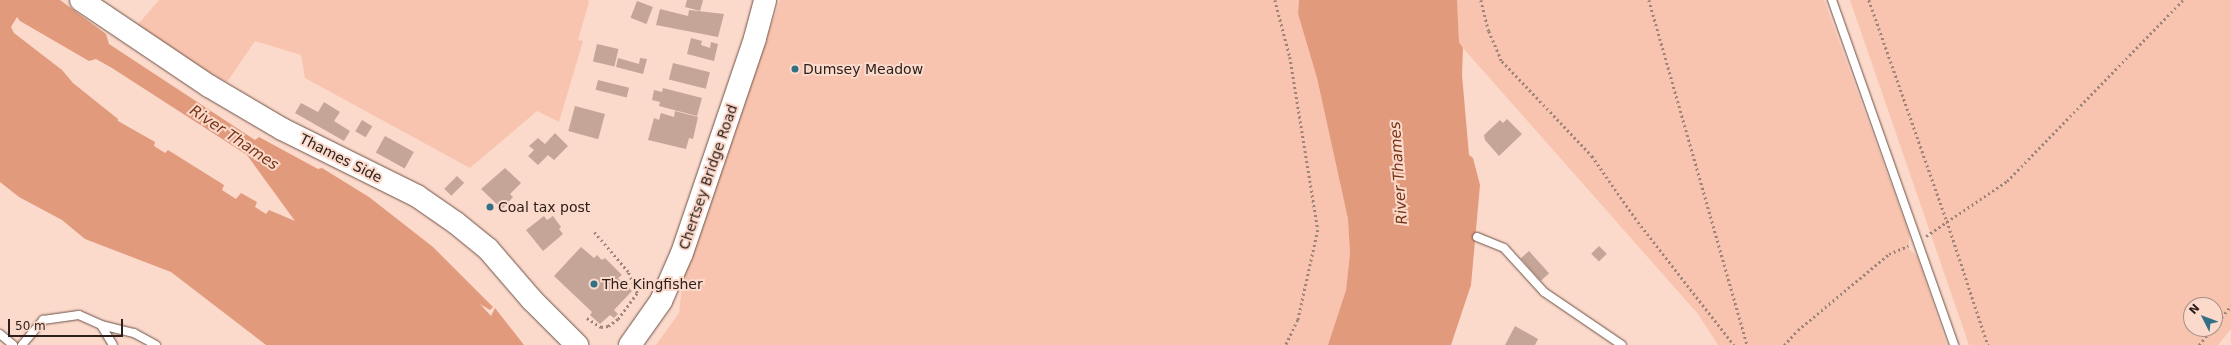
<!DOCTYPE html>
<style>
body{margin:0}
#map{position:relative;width:2231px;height:345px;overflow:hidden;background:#fbd9cb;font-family:"DejaVu Sans",sans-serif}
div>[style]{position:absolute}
.green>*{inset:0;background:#f8c4af}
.water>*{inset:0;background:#e19a7c}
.building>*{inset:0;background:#c5a597;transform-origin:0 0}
.path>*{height:2.5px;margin-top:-1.25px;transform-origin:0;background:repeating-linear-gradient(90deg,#9c847a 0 2px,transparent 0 5px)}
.roads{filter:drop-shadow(0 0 1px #6e5146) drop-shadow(0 0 1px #6e5146)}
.lane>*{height:8px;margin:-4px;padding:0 4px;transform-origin:4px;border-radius:4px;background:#fff}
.secondary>*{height:22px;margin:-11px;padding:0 11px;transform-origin:11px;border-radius:11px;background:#fff}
.dots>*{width:11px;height:11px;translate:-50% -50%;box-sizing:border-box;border:2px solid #fbd9cb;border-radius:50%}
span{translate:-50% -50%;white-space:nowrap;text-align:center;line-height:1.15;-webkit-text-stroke:4px #fbd9cb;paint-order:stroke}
.poi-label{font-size:14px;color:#2d201b}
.left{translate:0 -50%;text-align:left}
.street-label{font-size:14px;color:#2d201b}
.water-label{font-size:15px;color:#753416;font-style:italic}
.north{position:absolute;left:2183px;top:297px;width:40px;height:40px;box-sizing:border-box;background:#fbd9cb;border:1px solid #a98f85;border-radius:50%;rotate:312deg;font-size:11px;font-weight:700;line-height:16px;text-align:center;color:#2d201b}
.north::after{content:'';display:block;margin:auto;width:14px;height:18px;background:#317085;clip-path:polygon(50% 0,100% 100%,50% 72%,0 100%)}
.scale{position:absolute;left:8px;top:319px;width:115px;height:18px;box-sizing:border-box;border:2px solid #2d201b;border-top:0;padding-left:5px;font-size:12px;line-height:14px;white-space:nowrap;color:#2d201b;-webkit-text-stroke:3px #fbd9cb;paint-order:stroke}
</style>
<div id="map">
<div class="green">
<div style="clip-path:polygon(159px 0,588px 0,589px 2px,578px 40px,583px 41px,559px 122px,537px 111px,470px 168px,305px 78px,301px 55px,255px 41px,227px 82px,134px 29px)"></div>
<div style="clip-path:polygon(780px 0,1299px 0,1298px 14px,1317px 78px,1348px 219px,1350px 254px,1346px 290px,1328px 345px,656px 345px,679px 313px,683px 278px)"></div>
<div style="clip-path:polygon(1457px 0,1824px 0,1909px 234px,1909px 249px,1917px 256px,1947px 345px,1718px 345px,1698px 314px,1463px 48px,1459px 42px)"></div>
<div style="clip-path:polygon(evenodd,1850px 0,2231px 0,2231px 329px,2218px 345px,1969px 345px,1850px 0,2191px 305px,2215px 305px,2215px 329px,2191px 329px,2191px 305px)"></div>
</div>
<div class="water">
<div style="clip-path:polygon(evenodd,0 0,60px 0,106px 34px,109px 44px,255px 140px,259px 137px,318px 169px,322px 168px,369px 197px,433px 247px,493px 307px,490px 310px,480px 304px,491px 316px,495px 308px,524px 345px,266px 345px,171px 272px,85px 239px,62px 220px,19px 197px,0 182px,0 0,17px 17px,20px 21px,89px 61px,96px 59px,112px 68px,247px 155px,295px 221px,269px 210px,266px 214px,255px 207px,257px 202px,241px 193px,236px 199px,222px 190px,224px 185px,168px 150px,165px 153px,154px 146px,155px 142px,118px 121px,118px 119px,73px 83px,62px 70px,14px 33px,11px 27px,17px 17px)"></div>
<div style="clip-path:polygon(1299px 0,1457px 0,1459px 42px,1463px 48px,1462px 75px,1469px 155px,1473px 158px,1480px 185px,1471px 285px,1451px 345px,1328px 345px,1346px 290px,1350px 254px,1348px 219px,1317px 78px,1298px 14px)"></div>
</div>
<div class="building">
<div style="clip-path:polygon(687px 0,703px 0,700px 11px,685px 7px)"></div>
<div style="left:637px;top:1px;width:17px;height:18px;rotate:21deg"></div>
<div style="clip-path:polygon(660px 9px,688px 16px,689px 10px,724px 14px,718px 37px,656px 25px)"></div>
<div style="clip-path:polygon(691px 38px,702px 41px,701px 45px,710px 48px,711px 42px,718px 44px,714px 61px,687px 54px)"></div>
<div style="left:597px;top:44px;width:22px;height:18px;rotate:13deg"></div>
<div style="clip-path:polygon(618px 58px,639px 64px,640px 58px,647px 59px,643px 74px,616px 67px)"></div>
<div style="left:673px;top:63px;width:38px;height:17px;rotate:14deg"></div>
<div style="left:598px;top:80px;width:32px;height:10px;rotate:14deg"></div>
<div style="clip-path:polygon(663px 88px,702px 98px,697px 116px,659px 106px,660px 102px,652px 100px,654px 90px,662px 92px)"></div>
<div style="clip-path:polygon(324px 102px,340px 112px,334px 121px,350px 131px,344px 141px,295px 113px,301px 103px,318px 112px)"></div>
<div style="left:575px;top:106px;width:31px;height:26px;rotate:15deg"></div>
<div style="clip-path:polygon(675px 111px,698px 117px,693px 139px,689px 138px,686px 149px,648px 140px,654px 118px,659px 120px,661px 113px,674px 117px)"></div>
<div style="clip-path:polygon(1507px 119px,1522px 134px,1499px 156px,1485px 140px,1484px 135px,1500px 120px,1503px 123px)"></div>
<div style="left:362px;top:120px;width:12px;height:13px;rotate:31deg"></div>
<div style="clip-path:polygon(555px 133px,568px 146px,554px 160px,548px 155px,538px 165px,528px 156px,534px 150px,529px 146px,538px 138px,545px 144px)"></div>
<div style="left:385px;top:136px;width:33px;height:19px;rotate:29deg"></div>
<div style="clip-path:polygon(505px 168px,521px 183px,510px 194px,513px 197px,502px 209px,481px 189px)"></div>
<div style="left:457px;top:176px;width:10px;height:18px;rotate:45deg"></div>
<div style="clip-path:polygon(544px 216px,547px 220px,553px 216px,561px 227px,559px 229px,563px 234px,543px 251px,526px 230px)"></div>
<div style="left:1599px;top:246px;width:11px;height:11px;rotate:45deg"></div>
<div style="clip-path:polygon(581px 247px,594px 258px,597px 255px,602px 260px,605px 258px,622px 275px,618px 278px,632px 291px,614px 310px,618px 314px,614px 318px,610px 315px,600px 324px,590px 315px,592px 312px,554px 276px)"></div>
<div style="left:1529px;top:251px;width:30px;height:11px;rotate:48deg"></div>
<div style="clip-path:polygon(1515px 326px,1538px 339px,1535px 345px,1505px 345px)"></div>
</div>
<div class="path">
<div style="left:1275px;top:0;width:59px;rotate:75.3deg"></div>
<div style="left:1290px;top:57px;width:175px;rotate:80.8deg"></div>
<div style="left:1318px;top:230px;width:92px;rotate:102.5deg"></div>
<div style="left:1298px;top:320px;width:28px;rotate:116deg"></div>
<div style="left:1481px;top:0;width:32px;rotate:76deg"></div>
<div style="left:1489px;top:31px;width:33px;rotate:67deg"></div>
<div style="left:1502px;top:61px;width:131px;rotate:46.5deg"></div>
<div style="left:1592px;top:156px;width:80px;rotate:55.1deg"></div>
<div style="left:1638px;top:222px;width:156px;rotate:52deg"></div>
<div style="left:1649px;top:0;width:359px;rotate:74.1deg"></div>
<div style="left:1869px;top:0;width:234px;rotate:70.6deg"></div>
<div style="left:1947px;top:221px;width:131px;rotate:71.7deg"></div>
<div style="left:1926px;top:236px;width:98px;rotate:-34.2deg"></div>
<div style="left:2007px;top:181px;width:252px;rotate:-45.8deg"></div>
<div style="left:587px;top:318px;width:17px;rotate:33deg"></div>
<div style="left:601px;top:327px;width:7px;rotate:-8deg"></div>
<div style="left:608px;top:326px;width:12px;rotate:-35deg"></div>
<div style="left:618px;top:319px;width:32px;rotate:-54deg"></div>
<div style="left:637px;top:293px;width:23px;rotate:-113deg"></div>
<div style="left:628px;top:272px;width:52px;rotate:-130.4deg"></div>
<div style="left:2215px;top:325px;width:25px;rotate:-50deg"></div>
<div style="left:1784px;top:345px;width:21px;rotate:-47deg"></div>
<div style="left:1798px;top:330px;width:119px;rotate:-39.9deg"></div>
<div style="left:1889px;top:254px;width:21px;rotate:-23deg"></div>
<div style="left:2199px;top:345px;width:21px;rotate:-51deg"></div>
</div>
<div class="roads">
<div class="lane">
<div style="left:1832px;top:0;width:366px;rotate:70.5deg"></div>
<div style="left:1477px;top:237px;width:29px;rotate:22deg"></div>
<div style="left:1504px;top:248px;width:59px;rotate:47.7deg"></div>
<div style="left:1544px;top:292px;width:94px;rotate:34.2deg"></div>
<div style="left:101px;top:325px;width:34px;rotate:14deg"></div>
<div style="left:134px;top:333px;width:25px;rotate:29deg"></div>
<div style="left:0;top:334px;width:17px;rotate:40deg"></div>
<div style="left:22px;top:345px;width:33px;rotate:-50deg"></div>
<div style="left:43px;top:320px;width:36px;rotate:-8deg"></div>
<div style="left:79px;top:315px;width:24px;rotate:24deg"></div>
<div style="left:101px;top:325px;width:23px;rotate:59deg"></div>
</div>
<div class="secondary">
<div style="left:81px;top:0;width:154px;rotate:33.9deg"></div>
<div style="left:209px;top:86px;width:85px;rotate:30.5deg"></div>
<div style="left:282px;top:129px;width:151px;rotate:26.4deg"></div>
<div style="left:417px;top:196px;width:47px;rotate:34.7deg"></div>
<div style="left:456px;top:223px;width:41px;rotate:39.1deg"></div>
<div style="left:488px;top:249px;width:67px;rotate:49.2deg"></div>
<div style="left:532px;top:300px;width:64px;rotate:45deg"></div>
<div style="left:630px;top:345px;width:54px;rotate:-54.8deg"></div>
<div style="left:661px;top:301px;width:52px;rotate:-66.4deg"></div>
<div style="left:682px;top:253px;width:227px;rotate:-71.2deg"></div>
<div style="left:755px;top:38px;width:39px;rotate:-75deg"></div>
</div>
</div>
<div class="dots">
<div style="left:795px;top:69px;background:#317085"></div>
<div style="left:490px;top:207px;background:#317085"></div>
<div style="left:594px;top:284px;background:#317085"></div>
</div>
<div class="poi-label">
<span class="left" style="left:803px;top:69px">Dumsey Meadow</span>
<span class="left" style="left:498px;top:207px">Coal tax post</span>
<span class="left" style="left:602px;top:284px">The Kingfisher</span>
</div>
<div class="street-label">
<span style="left:341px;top:158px;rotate:27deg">Thames Side</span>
<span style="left:708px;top:177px;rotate:-71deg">Chertsey Bridge Road</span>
</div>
<div class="water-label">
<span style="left:234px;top:138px;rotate:34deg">River Thames</span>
<span style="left:1399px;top:173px;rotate:-94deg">River Thames</span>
</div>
<div class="north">N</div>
<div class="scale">50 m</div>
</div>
